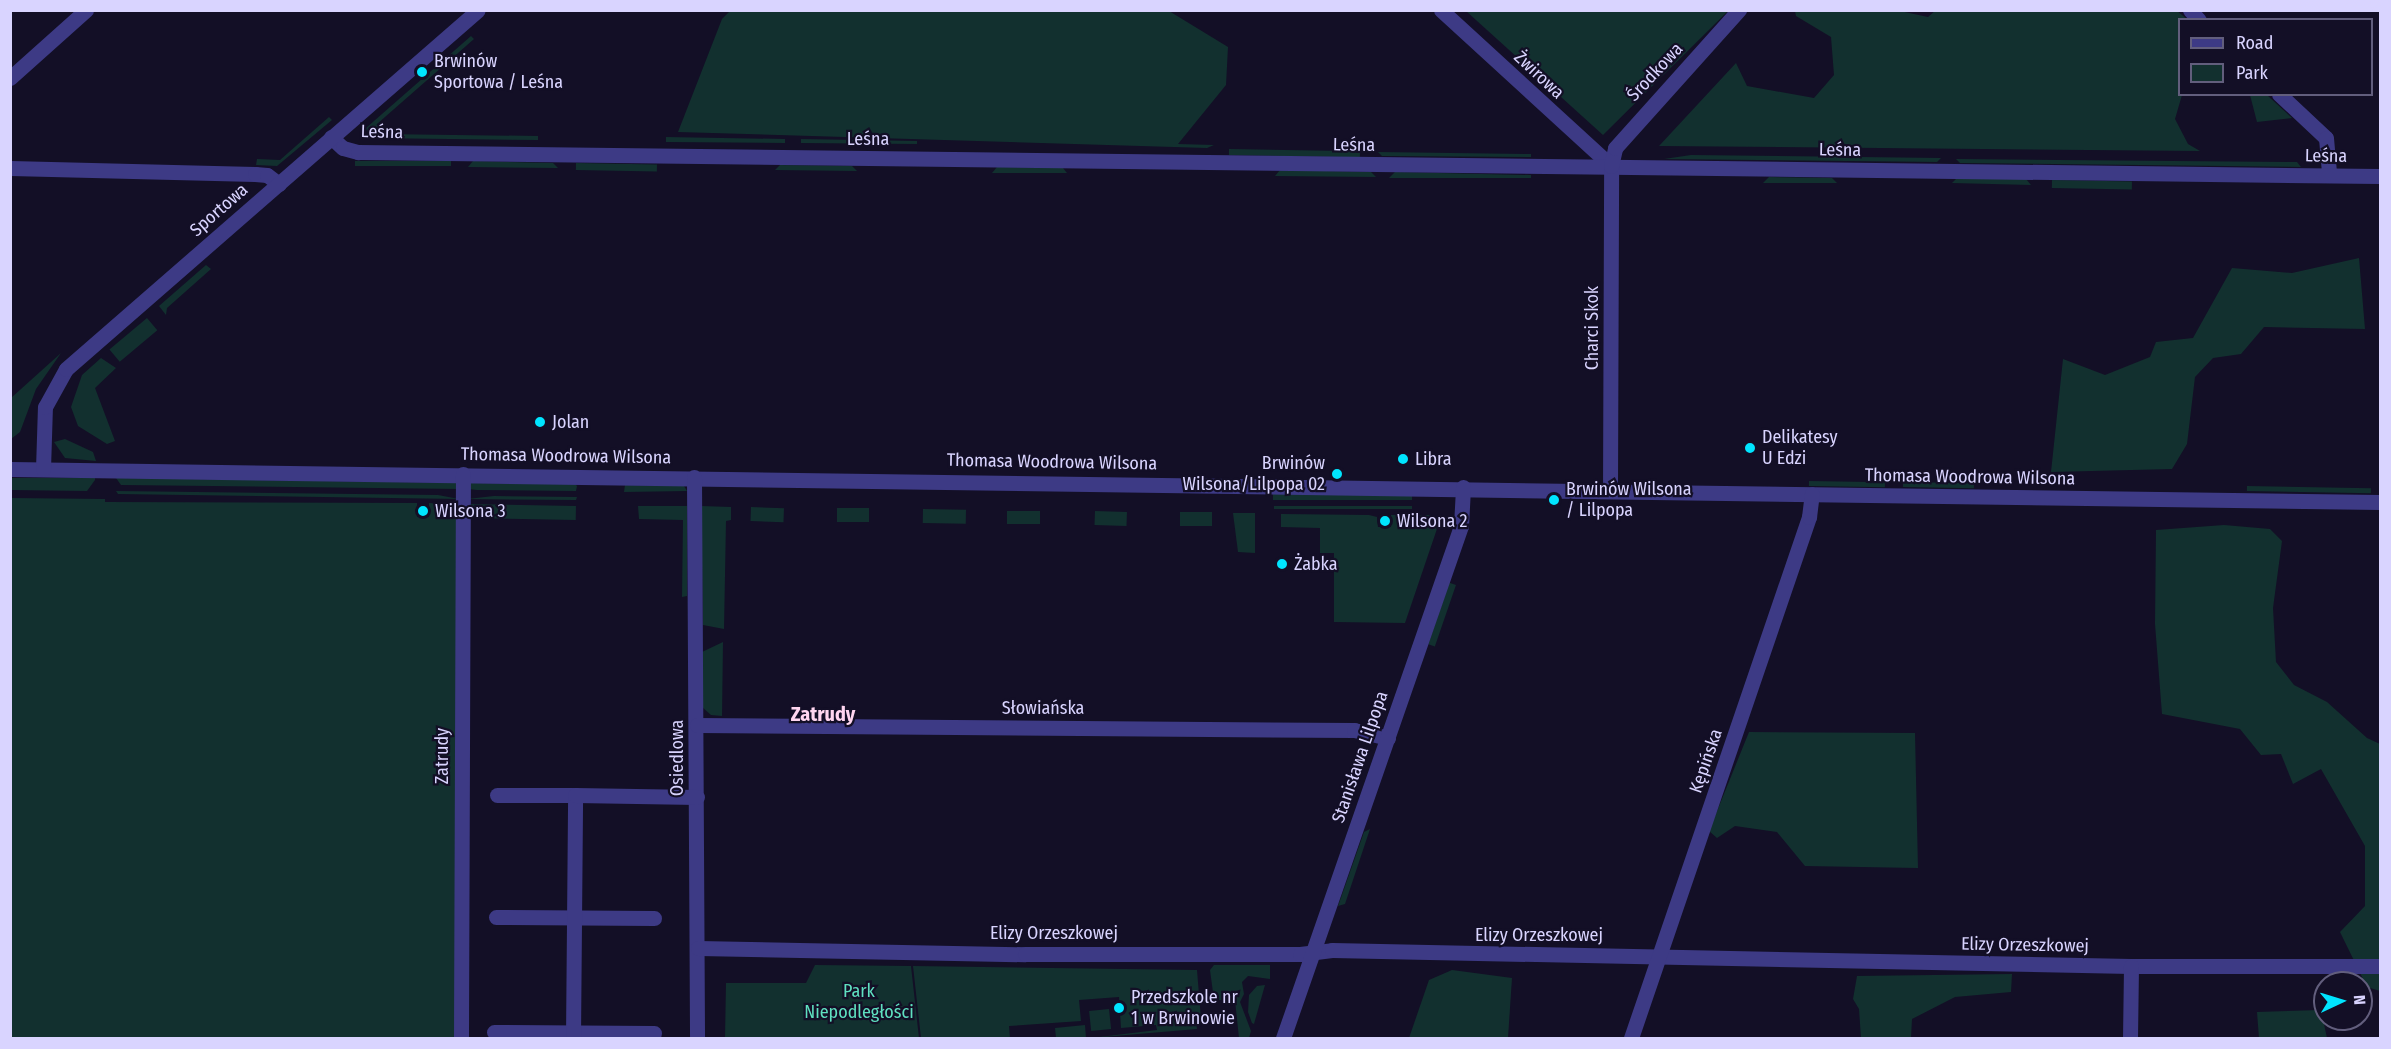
<!DOCTYPE html>
<meta charset="utf-8">
<style>
body{margin:0}
#map{position:relative;width:2391px;height:1049px;overflow:hidden;background:#130f26;font-family:"Fira Sans Condensed",sans-serif}
div>[style]{position:absolute}
.green>*{inset:0;background:#12302f;transform-origin:0 0}
.minor>*{height:15px;margin:-7.5px;padding:0 7.5px;transform-origin:7.5px;border-radius:7.5px;background:#3d3a85}
.dots>*{width:16px;height:16px;translate:-50% -50%;box-sizing:border-box;border:3px solid #130f26;border-radius:50%}
span{translate:-50% -50%;white-space:nowrap;text-align:center;line-height:1.15;-webkit-text-stroke:4.5px #130f26;paint-order:stroke}
.poi-label{font-size:18px;color:#d9d4ff}
.left{translate:0 -50%;text-align:left}
.right{translate:-100% -50%;text-align:right}
.street-label{font-size:18px;color:#d9d4ff}
.park-label{font-size:18px;color:#5fe0c0}
.neighbourhood-label{font-size:20px;color:#ffd6f0;font-weight:700}
.frame{position:absolute;inset:0;border:12px solid #d9d4ff;pointer-events:none}
.legend{position:absolute;left:2178px;top:18px;width:195px;height:78px;box-sizing:border-box;background:#130f26;border:2px solid #625e7d;margin:0;padding:8px 10px;list-style:none;font-size:18px;color:#d9d4ff}
.legend li{display:flex;align-items:center;gap:12px;height:30px}
.legend b{width:30px;border:2px solid #625e7d}
.north{position:absolute;left:2313px;top:971px;width:60px;height:60px;box-sizing:border-box;background:#130f26;border:2px solid #625e7d;border-radius:50%;rotate:86deg;font-size:16px;font-weight:700;line-height:24px;text-align:center;color:#d9d4ff}
.north::after{content:'';display:block;margin:auto;width:21px;height:27px;background:#00e5ff;clip-path:polygon(50% 0,100% 100%,50% 72%,0 100%)}
</style>
<div id="map">
<div class="green">
<div style="clip-path:polygon(730px 11px,1169px 11px,1228px 47px,1226px 85px,1178px 144px,1214px 145px,1207px 148px,678px 132px,722px 19px)"></div>
<div style="clip-path:polygon(1466px 11px,1728px 11px,1603px 135px)"></div>
<div style="clip-path:polygon(1900px 11px,1928px 17px,1936px 10px,2177px 11px,2187px 19px,2180px 20px,2182px 95px,2175px 119px,2188px 144px,2200px 151px,1659px 146px,1736px 63px,1747px 86px,1814px 98px,1834px 75px,1831px 37px,1796px 16px,1795px 11px)"></div>
<div style="clip-path:polygon(471px 36px,474px 39px,377px 124px,381px 134px,538px 136px,538px 140px,369px 138px,366px 128px)"></div>
<div style="clip-path:polygon(2250px 95px,2267px 95px,2292px 118px,2257px 122px)"></div>
<div style="clip-path:polygon(329px 117px,332px 120px,277px 166px,256px 165px,257px 159px,280px 160px)"></div>
<div style="clip-path:polygon(666px 137px,785px 139px,785px 143px,666px 142px)"></div>
<div style="clip-path:polygon(801px 139px,917px 141px,917px 144px,801px 143px)"></div>
<div style="left:1229px;top:149px;width:131px;height:6px;rotate:1deg"></div>
<div style="clip-path:polygon(1378px 152px,1531px 154px,1531px 157px,1382px 156px)"></div>
<div style="clip-path:polygon(1691px 155px,1941px 158px,1937px 162px,1664px 159px)"></div>
<div style="clip-path:polygon(1956px 159px,2297px 162px,2301px 167px,1960px 163px)"></div>
<div style="left:355px;top:161px;width:96px;height:5px"></div>
<div style="clip-path:polygon(473px 161px,553px 163px,558px 168px,468px 167px)"></div>
<div style="left:576px;top:163px;width:81px;height:7px;rotate:1deg"></div>
<div style="clip-path:polygon(780px 165px,852px 166px,857px 171px,775px 170px)"></div>
<div style="clip-path:polygon(997px 167px,1063px 168px,1067px 173px,992px 173px)"></div>
<div style="clip-path:polygon(1280px 170px,1371px 172px,1376px 177px,1275px 176px)"></div>
<div style="clip-path:polygon(1395px 172px,1531px 175px,1531px 178px,1389px 178px)"></div>
<div style="clip-path:polygon(1769px 177px,1832px 178px,1837px 183px,1763px 183px)"></div>
<div style="clip-path:polygon(1956px 179px,2026px 179px,2031px 185px,1952px 183px)"></div>
<div style="left:2052px;top:180px;width:80px;height:8px;rotate:1deg"></div>
<div style="clip-path:polygon(2359px 258px,2365px 329px,2264px 327px,2241px 354px,2213px 358px,2195px 377px,2187px 444px,2172px 469px,2051px 472px,2063px 359px,2105px 375px,2150px 357px,2156px 342px,2193px 338px,2232px 268px,2292px 273px)"></div>
<div style="clip-path:polygon(206px 265px,211px 269px,167px 308px,166px 315px,159px 306px)"></div>
<div style="left:147px;top:318px;width:16px;height:49px;rotate:50deg"></div>
<div style="clip-path:polygon(61px 353px,36px 389px,20px 432px,11px 439px,11px 398px)"></div>
<div style="clip-path:polygon(101px 358px,116px 368px,95px 388px,115px 441px,107px 444px,78px 426px,71px 407px,82px 375px)"></div>
<div style="clip-path:polygon(65px 439px,93px 452px,96px 461px,65px 458px,54px 442px)"></div>
<div style="clip-path:polygon(11px 478px,95px 478px,95px 480px,87px 491px,11px 490px)"></div>
<div style="clip-path:polygon(116px 478px,458px 483px,459px 489px,121px 485px)"></div>
<div style="left:1809px;top:481px;width:76px;height:5px;rotate:1deg"></div>
<div style="left:1903px;top:482px;width:71px;height:5px;rotate:1deg"></div>
<div style="clip-path:polygon(470px 483px,575px 484px,577px 486px,576px 491px,477px 490px,468px 489px)"></div>
<div style="clip-path:polygon(625px 485px,684px 486px,687px 491px,624px 492px)"></div>
<div style="left:2247px;top:486px;width:124px;height:5px;rotate:1deg"></div>
<div style="clip-path:polygon(116px 491px,438px 495px,459px 499px,118px 494px)"></div>
<div style="left:1273px;top:494px;width:139px;height:6px"></div>
<div style="clip-path:polygon(494px 496px,577px 497px,576px 500px,467px 499px)"></div>
<div style="clip-path:polygon(11px 498px,105px 499px,105px 502px,417px 503px,417px 517px,429px 517px,429px 503px,459px 505px,455px 1038px,11px 1038px)"></div>
<div style="left:467px;top:504px;width:109px;height:14px;rotate:1deg"></div>
<div style="clip-path:polygon(638px 506px,687px 506px,687px 596px,682px 597px,683px 520px,639px 519px)"></div>
<div style="clip-path:polygon(701px 506px,731px 507px,731px 520px,726px 521px,724px 629px,703px 625px)"></div>
<div style="left:1274px;top:506px;width:138px;height:3px"></div>
<div style="left:751px;top:507px;width:33px;height:14px;rotate:2deg"></div>
<div style="left:837px;top:508px;width:32px;height:14px"></div>
<div style="left:923px;top:509px;width:43px;height:14px;rotate:1deg"></div>
<div style="left:1007px;top:511px;width:33px;height:13px"></div>
<div style="left:1095px;top:511px;width:32px;height:14px;rotate:2deg"></div>
<div style="left:1180px;top:512px;width:32px;height:14px"></div>
<div style="clip-path:polygon(1233px 513px,1255px 513px,1255px 553px,1238px 552px)"></div>
<div style="clip-path:polygon(1281px 514px,1369px 515px,1377px 517px,1378px 527px,1391px 527px,1391px 515px,1430px 515px,1440px 520px,1405px 623px,1334px 622px,1334px 553px,1320px 553px,1320px 528px,1281px 527px)"></div>
<div style="clip-path:polygon(2224px 525px,2270px 529px,2282px 541px,2273px 608px,2276px 662px,2294px 685px,2327px 702px,2367px 738px,2380px 744px,2380px 991px,2367px 987px,2340px 932px,2365px 906px,2365px 846px,2321px 769px,2293px 784px,2281px 754px,2261px 755px,2240px 729px,2162px 714px,2155px 624px,2156px 530px)"></div>
<div style="left:1456px;top:585px;width:65px;height:7px;rotate:109deg"></div>
<div style="clip-path:polygon(723px 642px,722px 716px,711px 715px,702px 707px,702px 652px)"></div>
<div style="clip-path:polygon(1749px 732px,1915px 733px,1918px 868px,1805px 866px,1777px 832px,1735px 826px,1717px 838px,1709px 831px)"></div>
<div style="clip-path:polygon(1370px 829px,1345px 904px,1338px 906px,1364px 832px)"></div>
<div style="clip-path:polygon(815px 965px,911px 966px,919px 1038px,725px 1038px,726px 983px,806px 983px)"></div>
<div style="clip-path:polygon(1214px 965px,1270px 965px,1270px 979px,1248px 976px,1242px 982px,1244px 994px,1240px 1002px,1251px 1031px,1249px 1038px,1239px 1038px,1235px 1000px,1214px 1000px,1210px 970px)"></div>
<div style="clip-path:polygon(913px 966px,1197px 970px,1201px 1019px,1196px 1020px,1197px 1029px,1091px 1038px,1157px 1030px,1156px 1025px,1121px 1028px,1119px 997px,1079px 1000px,1081px 1021px,1009px 1026px,1010px 1038px,921px 1038px)"></div>
<div style="clip-path:polygon(1452px 970px,1512px 978px,1508px 1038px,1409px 1038px,1429px 980px)"></div>
<div style="clip-path:polygon(2012px 974px,2011px 992px,1955px 997px,1912px 1019px,1911px 1038px,1861px 1038px,1859px 1009px,1853px 999px,1857px 976px)"></div>
<div style="clip-path:polygon(1265px 985px,1254px 1024px,1252px 1023px,1248px 1012px,1249px 995px,1257px 986px)"></div>
<div style="left:1109px;top:1009px;width:20px;height:20px;rotate:84deg"></div>
<div style="clip-path:polygon(2321px 1010px,2327px 1038px,2259px 1038px,2257px 1012px)"></div>
<div style="clip-path:polygon(1085px 1025px,1086px 1038px,1056px 1038px,1055px 1028px)"></div>
</div>
<div class="minor">
<div style="left:1441px;top:10px;width:231px;rotate:42.5deg"></div>
<div style="left:2190px;top:10px;width:13px;rotate:48deg"></div>
<div style="left:10px;top:78px;width:102px;rotate:-41.8deg"></div>
<div style="left:2279px;top:94px;width:64px;rotate:43.1deg"></div>
<div style="left:2326px;top:138px;width:37px;rotate:85deg"></div>
<div style="left:331px;top:137px;width:16px;rotate:43deg"></div>
<div style="left:343px;top:148px;width:16px;rotate:15deg"></div>
<div style="left:358px;top:152px;width:2022px;rotate:0.68deg"></div>
<div style="left:10px;top:168px;width:245px;rotate:1.4deg"></div>
<div style="left:255px;top:174px;width:12px;rotate:5deg"></div>
<div style="left:267px;top:175px;width:15px;rotate:37deg"></div>
<div style="left:10px;top:469px;width:2370px;rotate:0.8deg"></div>
<div style="left:43px;top:469px;width:62px;rotate:-88.2deg"></div>
<div style="left:45px;top:407px;width:43px;rotate:-61.1deg"></div>
<div style="left:66px;top:369px;width:546px;rotate:-41.07deg"></div>
<div style="left:694px;top:477px;width:561px;rotate:89.69deg"></div>
<div style="left:1610px;top:491px;width:325px;rotate:-89.8deg"></div>
<div style="left:1611px;top:166px;width:18px;rotate:-77deg"></div>
<div style="left:1615px;top:148px;width:186px;rotate:-48.1deg"></div>
<div style="left:697px;top:725px;width:657px;rotate:0.44deg"></div>
<div style="left:1354px;top:730px;width:35px;rotate:13deg"></div>
<div style="left:497px;top:795px;width:78px"></div>
<div style="left:496px;top:917px;width:158px;rotate:0.4deg"></div>
<div style="left:698px;top:948px;width:327px;rotate:1.1deg"></div>
<div style="left:1025px;top:954px;width:275px"></div>
<div style="left:1300px;top:954px;width:32px;rotate:-7deg"></div>
<div style="left:1332px;top:950px;width:799px;rotate:1.15deg"></div>
<div style="left:2131px;top:966px;width:249px"></div>
<div style="left:494px;top:1032px;width:160px;rotate:0.4deg"></div>
<div style="left:461px;top:1038px;width:564px;rotate:-89.8deg"></div>
<div style="left:573px;top:1038px;width:243px;rotate:-89.5deg"></div>
<div style="left:575px;top:795px;width:122px;rotate:0.9deg"></div>
<div style="left:1283px;top:1038px;width:542px;rotate:-70.83deg"></div>
<div style="left:1461px;top:526px;width:39px;rotate:-87deg"></div>
<div style="left:1631px;top:1038px;width:551px;rotate:-71.14deg"></div>
<div style="left:1809px;top:517px;width:23px;rotate:-83deg"></div>
<div style="left:2130px;top:1038px;width:72px;rotate:-89.2deg"></div>
</div>
<div class="dots">
<div style="left:422px;top:72px;background:#00e5ff"></div>
<div style="left:540px;top:422px;background:#00e5ff"></div>
<div style="left:1750px;top:448px;background:#00e5ff"></div>
<div style="left:1403px;top:459px;background:#00e5ff"></div>
<div style="left:1337px;top:474px;background:#00e5ff"></div>
<div style="left:1554px;top:500px;background:#00e5ff"></div>
<div style="left:423px;top:511px;background:#00e5ff"></div>
<div style="left:1385px;top:521px;background:#00e5ff"></div>
<div style="left:1282px;top:564px;background:#00e5ff"></div>
<div style="left:1119px;top:1008px;background:#00e5ff"></div>
</div>
<div class="poi-label">
<span class="left" style="left:434px;top:72px">Brwinów<br>Sportowa / Leśna</span>
<span class="left" style="left:552px;top:422px">Jolan</span>
<span class="left" style="left:1762px;top:448px">Delikatesy<br>U Edzi</span>
<span class="left" style="left:1415px;top:459px">Libra</span>
<span class="right" style="left:1325px;top:474px">Brwinów<br>Wilsona/Lilpopa 02</span>
<span class="left" style="left:1566px;top:500px">Brwinów Wilsona<br>/ Lilpopa</span>
<span class="left" style="left:435px;top:511px">Wilsona 3</span>
<span class="left" style="left:1397px;top:521px">Wilsona 2</span>
<span class="left" style="left:1294px;top:564px">Żabka</span>
<span class="left" style="left:1131px;top:1008px">Przedszkole nr<br>1 w Brwinowie</span>
</div>
<div class="street-label">
<span style="left:1655px;top:72px;rotate:-47deg">Środkowa</span>
<span style="left:1539px;top:75px;rotate:43deg">Żwirowa</span>
<span style="left:382px;top:132px;rotate:2deg">Leśna</span>
<span style="left:868px;top:139px">Leśna</span>
<span style="left:1354px;top:145px;rotate:1deg">Leśna</span>
<span style="left:1840px;top:150px;rotate:1deg">Leśna</span>
<span style="left:2326px;top:156px;rotate:1deg">Leśna</span>
<span style="left:219px;top:210px;rotate:-41deg">Sportowa</span>
<span style="left:1592px;top:328px;rotate:-90deg">Charci Skok</span>
<span style="left:566px;top:456px;rotate:1deg">Thomasa Woodrowa Wilsona</span>
<span style="left:1052px;top:462px;rotate:1deg">Thomasa Woodrowa Wilsona</span>
<span style="left:1970px;top:477px;rotate:1deg">Thomasa Woodrowa Wilsona</span>
<span style="left:1043px;top:708px">Słowiańska</span>
<span style="left:442px;top:756px;rotate:-90deg">Zatrudy</span>
<span style="left:1360px;top:757px;rotate:-71deg">Stanisława Lilpopa</span>
<span style="left:677px;top:758px;rotate:-90deg">Osiedlowa</span>
<span style="left:1706px;top:761px;rotate:-71deg">Kępińska</span>
<span style="left:1054px;top:933px">Elizy Orzeszkowej</span>
<span style="left:1539px;top:935px">Elizy Orzeszkowej</span>
<span style="left:2025px;top:945px;rotate:1deg">Elizy Orzeszkowej</span>
</div>
<div class="park-label">
<span style="left:859px;top:1002px">Park<br>Niepodległości</span>
</div>
<div class="neighbourhood-label">
<span style="left:823px;top:714px">Zatrudy</span>
</div>
<div class="frame"></div>
<ul class="legend">
<li><b style="height:8px;background:#3d3a85"></b>Road</li>
<li><b style="height:16px;background:#12302f"></b>Park</li>
</ul>
<div class="north">N</div>
</div>
